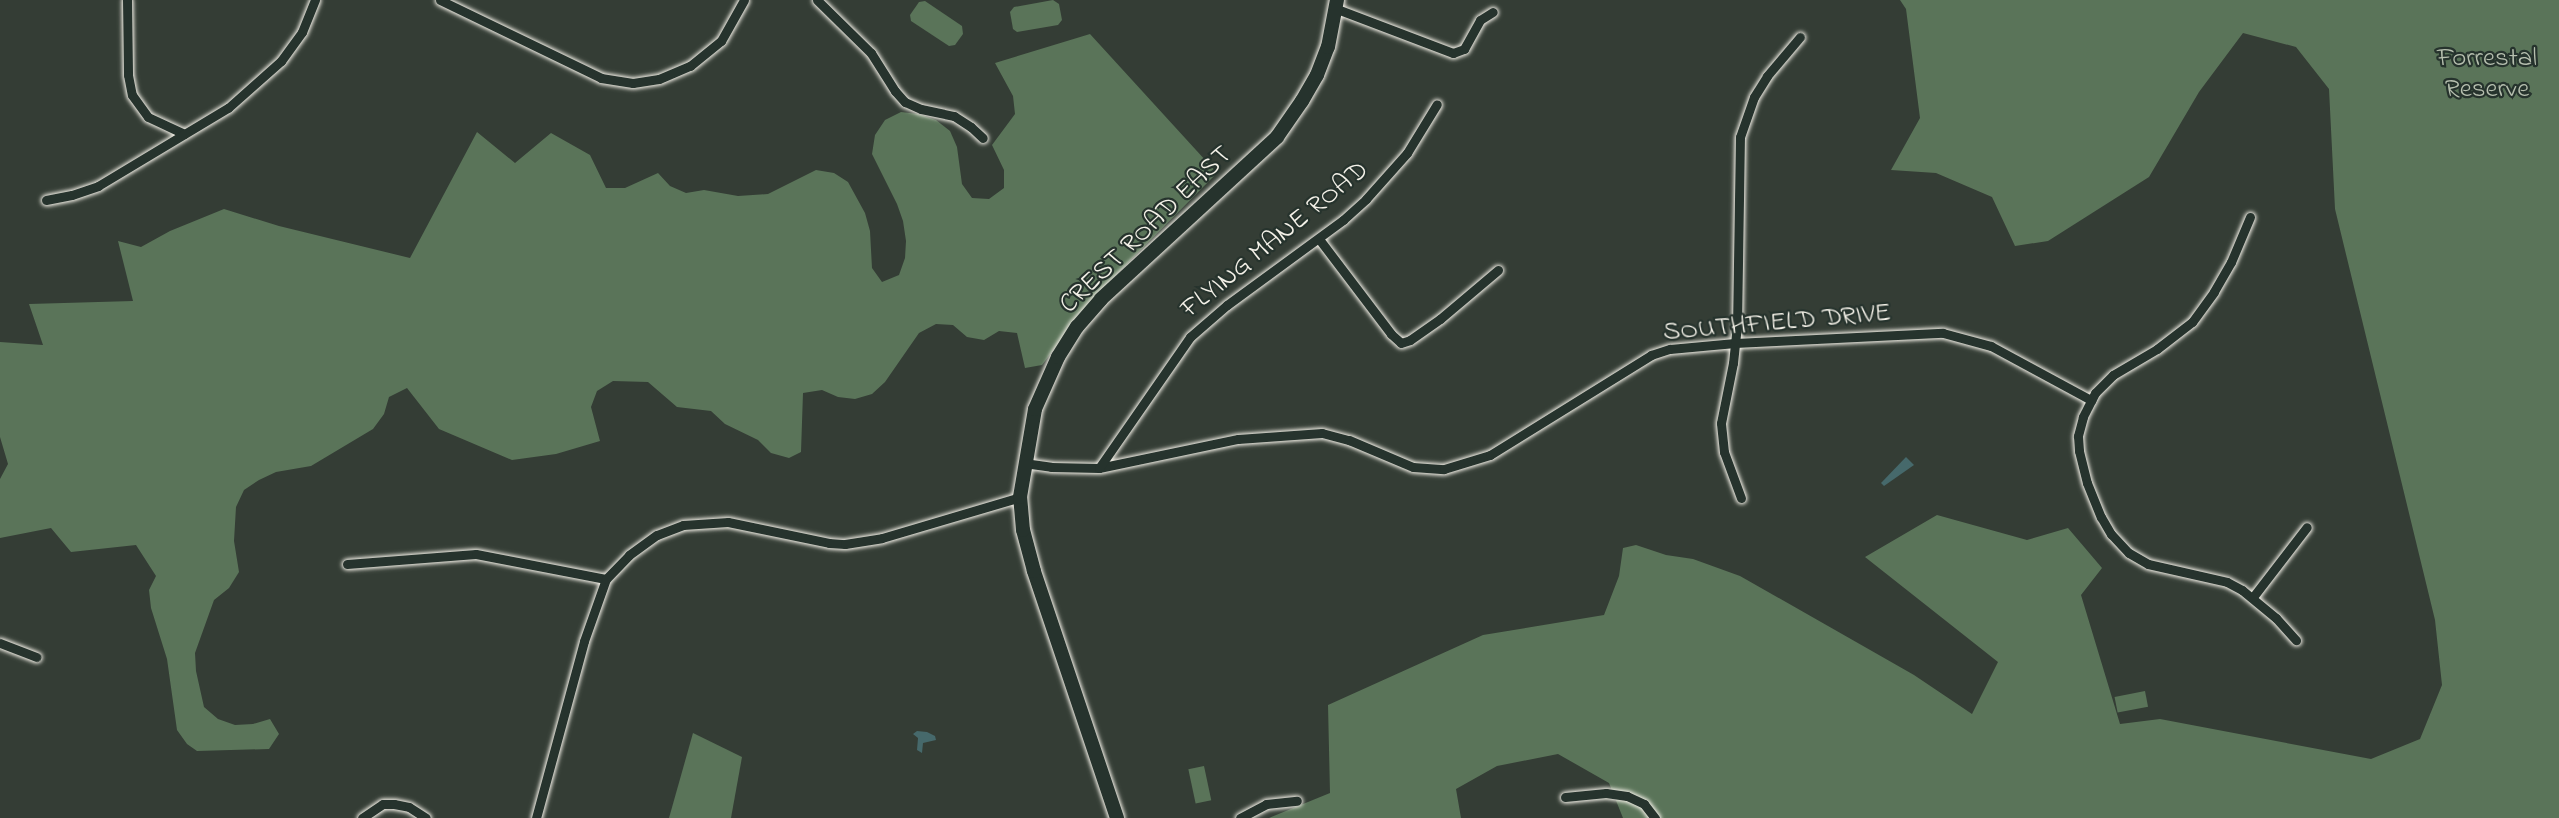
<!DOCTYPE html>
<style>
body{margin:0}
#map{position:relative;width:2559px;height:818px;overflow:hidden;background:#343d35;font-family:"Indie Flower",sans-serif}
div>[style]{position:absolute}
.green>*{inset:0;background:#5a7459;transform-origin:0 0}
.water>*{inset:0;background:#46696b}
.roads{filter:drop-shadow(0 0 2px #f4f1e8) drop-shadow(0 0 2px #f4f1e8)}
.street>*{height:9px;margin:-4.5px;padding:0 4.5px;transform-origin:4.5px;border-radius:4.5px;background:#26332d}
.secondary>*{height:14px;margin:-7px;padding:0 7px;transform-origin:7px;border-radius:7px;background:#26332d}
span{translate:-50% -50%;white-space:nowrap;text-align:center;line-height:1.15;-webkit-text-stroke:4.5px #26332d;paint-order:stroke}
.park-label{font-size:27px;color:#b6bfaf}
.street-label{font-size:27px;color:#f4f1e8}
</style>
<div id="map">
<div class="green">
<div style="clip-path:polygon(1053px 0,1059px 4px,1062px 20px,1058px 25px,1017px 32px,1013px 29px,1010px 12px,1014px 7px)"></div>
<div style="clip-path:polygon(1900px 0,2559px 0,2559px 818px,1623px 818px,1609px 783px,1558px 754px,1497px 766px,1456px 789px,1461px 818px,1269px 818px,1330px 793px,1328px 705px,1483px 635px,1604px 615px,1619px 576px,1623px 548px,1636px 545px,1666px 555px,1693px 559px,1740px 576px,1914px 675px,1972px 714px,1998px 662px,1865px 557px,1937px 515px,2027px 540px,2068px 528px,2102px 568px,2081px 595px,2120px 724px,2160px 719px,2371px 759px,2420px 739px,2442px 685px,2435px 620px,2335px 209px,2329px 89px,2296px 47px,2243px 33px,2199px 92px,2149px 177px,2048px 241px,2015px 246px,1992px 197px,1936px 173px,1891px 170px,1920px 118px,1906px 9px)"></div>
<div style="clip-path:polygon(925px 1px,962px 26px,963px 34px,955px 45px,949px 46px,911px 21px,910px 15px,919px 2px)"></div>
<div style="clip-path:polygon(1090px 34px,1217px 173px,1095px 296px,1042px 365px,1025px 368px,1017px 333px,999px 331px,984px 340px,967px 337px,953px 325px,936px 324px,919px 333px,885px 382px,872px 394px,855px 399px,838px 397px,822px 390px,803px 393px,801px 452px,789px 458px,771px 453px,758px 440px,725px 424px,711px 411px,677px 407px,648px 382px,613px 381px,597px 391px,591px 407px,600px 441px,556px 454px,512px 460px,439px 429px,407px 388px,389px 397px,384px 414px,373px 429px,311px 466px,276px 472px,259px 480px,244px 490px,236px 507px,234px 541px,239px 572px,229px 588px,214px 600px,195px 653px,196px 671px,204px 707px,218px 719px,235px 725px,253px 724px,270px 719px,279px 734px,269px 749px,197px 751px,187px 744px,177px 730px,167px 659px,151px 608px,149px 590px,156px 576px,136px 545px,71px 552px,51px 528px,0 538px,0 479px,8px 464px,0 437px,0 342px,43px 345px,29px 304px,133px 301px,118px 241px,141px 247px,170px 231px,224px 209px,279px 226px,410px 258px,477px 132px,515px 163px,551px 133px,590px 155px,606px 188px,625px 188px,658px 173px,670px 186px,686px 193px,704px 190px,738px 196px,768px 194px,816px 170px,834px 173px,848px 182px,865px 213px,870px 231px,872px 268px,882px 282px,899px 275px,905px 258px,906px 241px,903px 221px,897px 204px,872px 154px,875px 135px,885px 120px,901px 112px,918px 114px,936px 120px,950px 131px,957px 147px,962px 184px,972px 198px,989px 199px,1004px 188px,1004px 170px,992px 145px,1015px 114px,1013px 96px,995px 63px)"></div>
<div style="left:2145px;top:691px;width:16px;height:31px;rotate:79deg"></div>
<div style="clip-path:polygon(693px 733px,742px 757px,731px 818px,669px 818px)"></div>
<div style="left:1204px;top:766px;width:35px;height:16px;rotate:78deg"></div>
</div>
<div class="water">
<div style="clip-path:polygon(1906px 457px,1914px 465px,1884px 486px,1881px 483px)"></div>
<div style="clip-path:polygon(917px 731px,927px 732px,935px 736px,936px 740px,923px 743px,922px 753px,917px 750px,918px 738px,913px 734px)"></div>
</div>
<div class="roads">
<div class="street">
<div style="left:127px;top:0;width:75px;rotate:89.2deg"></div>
<div style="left:128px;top:75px;width:20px;rotate:79deg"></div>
<div style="left:132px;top:95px;width:27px;rotate:54deg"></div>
<div style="left:148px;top:117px;width:40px;rotate:25deg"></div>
<div style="left:440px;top:0;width:179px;rotate:25.8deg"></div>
<div style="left:601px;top:78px;width:32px;rotate:9deg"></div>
<div style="left:633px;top:83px;width:26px;rotate:-9deg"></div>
<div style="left:659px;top:79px;width:34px;rotate:-23deg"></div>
<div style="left:690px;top:66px;width:40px;rotate:-39deg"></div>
<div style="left:721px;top:41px;width:47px;rotate:-60.7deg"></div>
<div style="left:817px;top:0;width:76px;rotate:44.5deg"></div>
<div style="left:871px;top:53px;width:45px;rotate:57.7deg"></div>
<div style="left:895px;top:91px;width:15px;rotate:48deg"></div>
<div style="left:905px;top:102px;width:17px;rotate:24deg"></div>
<div style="left:921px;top:109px;width:34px;rotate:12deg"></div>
<div style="left:954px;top:116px;width:20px;rotate:33deg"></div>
<div style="left:971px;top:127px;width:16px;rotate:43deg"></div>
<div style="left:1337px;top:9px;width:124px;rotate:20.8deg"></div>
<div style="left:1453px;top:53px;width:12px;rotate:-20deg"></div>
<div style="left:1464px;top:49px;width:33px;rotate:-61deg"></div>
<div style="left:1480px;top:20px;width:15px;rotate:-32deg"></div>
<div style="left:46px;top:200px;width:26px;rotate:-11deg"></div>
<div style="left:72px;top:195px;width:28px;rotate:-19deg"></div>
<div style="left:98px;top:186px;width:152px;rotate:-31deg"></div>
<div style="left:228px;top:108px;width:71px;rotate:-41.6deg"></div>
<div style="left:281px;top:61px;width:36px;rotate:-54deg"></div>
<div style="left:302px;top:32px;width:35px;rotate:-68deg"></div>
<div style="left:2250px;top:217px;width:49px;rotate:112.9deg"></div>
<div style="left:2231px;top:262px;width:34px;rotate:120deg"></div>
<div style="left:2214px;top:292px;width:37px;rotate:126deg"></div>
<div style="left:2192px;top:322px;width:44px;rotate:142.4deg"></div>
<div style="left:2157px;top:349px;width:51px;rotate:149.4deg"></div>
<div style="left:2113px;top:375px;width:25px;rotate:135deg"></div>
<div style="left:2095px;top:393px;width:27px;rotate:117deg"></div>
<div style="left:2083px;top:417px;width:20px;rotate:105deg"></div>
<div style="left:2078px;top:436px;width:15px;rotate:86deg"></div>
<div style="left:2079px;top:451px;width:33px;rotate:76deg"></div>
<div style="left:2087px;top:483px;width:37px;rotate:68deg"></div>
<div style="left:2101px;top:517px;width:20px;rotate:60deg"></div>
<div style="left:2111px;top:534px;width:26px;rotate:47deg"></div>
<div style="left:2129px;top:553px;width:22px;rotate:30deg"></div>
<div style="left:2148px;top:564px;width:81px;rotate:12.8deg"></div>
<div style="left:2227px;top:582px;width:17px;rotate:28deg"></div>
<div style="left:2242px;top:590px;width:44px;rotate:39.5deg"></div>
<div style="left:2276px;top:618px;width:30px;rotate:48deg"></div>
<div style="left:1319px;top:239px;width:119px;rotate:52.8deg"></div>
<div style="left:1391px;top:334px;width:13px;rotate:42deg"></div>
<div style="left:1401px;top:343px;width:9px;rotate:-18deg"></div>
<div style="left:1410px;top:340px;width:37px;rotate:-35deg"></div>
<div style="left:1440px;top:319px;width:76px;rotate:-40.2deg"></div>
<div style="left:1024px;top:463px;width:27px;rotate:8deg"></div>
<div style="left:1051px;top:467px;width:48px;rotate:1.2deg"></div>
<div style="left:1099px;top:468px;width:142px;rotate:-11.8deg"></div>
<div style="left:1238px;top:439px;width:84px;rotate:-4.1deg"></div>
<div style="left:1322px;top:433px;width:28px;rotate:15deg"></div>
<div style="left:1349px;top:440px;width:69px;rotate:22.9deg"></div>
<div style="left:1413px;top:467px;width:31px;rotate:4deg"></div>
<div style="left:1444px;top:469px;width:48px;rotate:-16.9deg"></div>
<div style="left:1490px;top:455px;width:190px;rotate:-31.8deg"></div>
<div style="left:1651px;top:355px;width:20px;rotate:-18deg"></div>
<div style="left:1670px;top:349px;width:65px;rotate:-5.3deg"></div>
<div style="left:1735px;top:343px;width:208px;rotate:-2.8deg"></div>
<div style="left:1943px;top:333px;width:50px;rotate:15.2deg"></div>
<div style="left:1991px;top:346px;width:114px;rotate:28.4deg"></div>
<div style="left:1099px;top:468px;width:160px;rotate:-55.2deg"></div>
<div style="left:1190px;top:337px;width:49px;rotate:-40.9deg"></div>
<div style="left:1227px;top:305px;width:144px;rotate:-36.2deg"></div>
<div style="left:1343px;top:220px;width:31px;rotate:-42deg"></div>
<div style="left:1366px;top:199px;width:62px;rotate:-48.3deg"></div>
<div style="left:1407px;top:153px;width:57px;rotate:-58.5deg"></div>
<div style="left:1741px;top:498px;width:49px;rotate:-110.3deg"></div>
<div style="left:1724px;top:452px;width:29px;rotate:-96deg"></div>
<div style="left:1721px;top:423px;width:61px;rotate:-78.7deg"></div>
<div style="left:1733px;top:363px;width:36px;rotate:-84deg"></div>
<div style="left:1737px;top:327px;width:190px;rotate:-89.1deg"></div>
<div style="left:1740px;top:137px;width:42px;rotate:-70.7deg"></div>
<div style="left:1754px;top:97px;width:25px;rotate:-58deg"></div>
<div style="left:1767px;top:76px;width:51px;rotate:-49.8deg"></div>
<div style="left:347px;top:564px;width:129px;rotate:-4.4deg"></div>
<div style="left:476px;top:554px;width:132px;rotate:10.9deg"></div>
<div style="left:2253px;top:597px;width:88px;rotate:-52.4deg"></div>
<div style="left:0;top:643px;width:39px;rotate:21deg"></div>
<div style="left:1565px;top:797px;width:41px;rotate:-5.6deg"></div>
<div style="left:1606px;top:793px;width:21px;rotate:8deg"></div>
<div style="left:1627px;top:796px;width:19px;rotate:25deg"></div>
<div style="left:1644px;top:804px;width:18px;rotate:52deg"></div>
<div style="left:362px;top:818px;width:25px;rotate:-34deg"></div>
<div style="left:383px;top:804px;width:11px"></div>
<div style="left:394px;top:804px;width:15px;rotate:11deg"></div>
<div style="left:409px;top:807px;width:20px;rotate:33deg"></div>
<div style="left:536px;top:818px;width:183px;rotate:-74.8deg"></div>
<div style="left:584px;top:641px;width:66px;rotate:-70.5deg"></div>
<div style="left:606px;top:579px;width:33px;rotate:-46deg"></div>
<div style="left:629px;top:555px;width:34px;rotate:-36deg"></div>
<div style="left:657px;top:535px;width:28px;rotate:-21deg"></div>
<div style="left:683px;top:525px;width:45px;rotate:-3.8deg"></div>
<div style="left:728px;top:522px;width:103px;rotate:11.7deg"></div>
<div style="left:829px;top:543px;width:16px;rotate:4deg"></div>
<div style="left:845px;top:544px;width:37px;rotate:-9deg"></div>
<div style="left:882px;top:538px;width:144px;rotate:-16.5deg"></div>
<div style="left:1240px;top:818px;width:30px;rotate:-28deg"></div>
<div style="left:1266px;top:804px;width:31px;rotate:-6deg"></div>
</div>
<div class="secondary">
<div style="left:1117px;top:818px;width:261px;rotate:-108.6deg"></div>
<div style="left:1034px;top:571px;width:42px;rotate:-105deg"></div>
<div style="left:1023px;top:530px;width:33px;rotate:-95deg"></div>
<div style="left:1020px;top:497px;width:89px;rotate:-80.3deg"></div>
<div style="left:1035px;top:409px;width:57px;rotate:-66.1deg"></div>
<div style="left:1058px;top:357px;width:36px;rotate:-58deg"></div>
<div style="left:1077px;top:327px;width:37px;rotate:-49deg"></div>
<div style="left:1101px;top:299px;width:239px;rotate:-42.6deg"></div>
<div style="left:1277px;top:137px;width:44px;rotate:-55.2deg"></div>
<div style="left:1302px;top:101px;width:30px;rotate:-60deg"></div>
<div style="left:1317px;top:75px;width:30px;rotate:-69deg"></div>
<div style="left:1328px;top:47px;width:48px;rotate:-79.2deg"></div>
</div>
</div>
<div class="park-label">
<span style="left:2487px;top:74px">Forrestal<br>Reserve</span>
</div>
<div class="street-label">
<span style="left:1146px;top:230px;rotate:-44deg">CREST ROAD EAST</span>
<span style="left:1275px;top:240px;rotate:-39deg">FLYING MANE ROAD</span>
<span style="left:1777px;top:323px;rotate:-5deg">SOUTHFIELD DRIVE</span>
</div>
</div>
